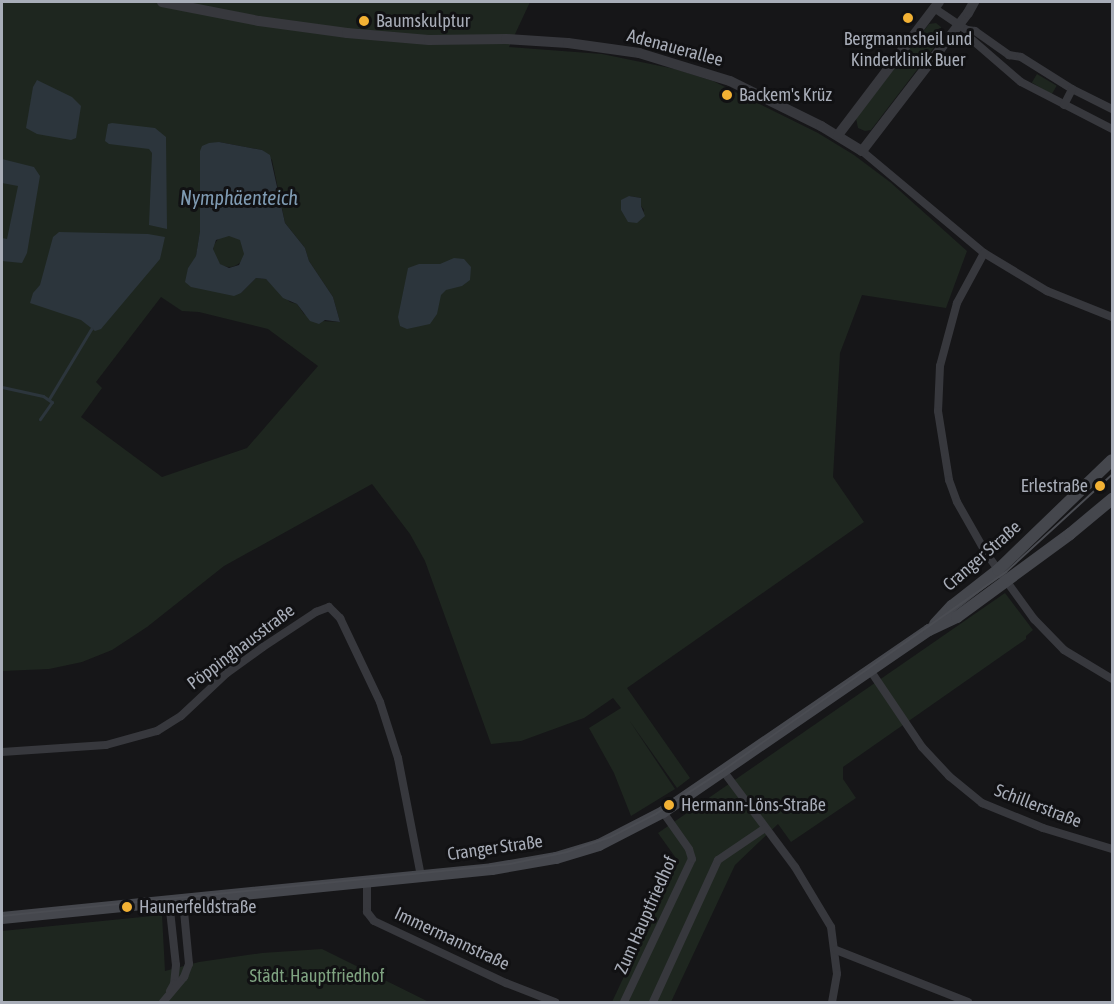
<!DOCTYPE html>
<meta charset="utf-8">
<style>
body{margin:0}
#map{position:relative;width:1114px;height:1004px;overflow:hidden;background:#161618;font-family:"Asap Condensed",sans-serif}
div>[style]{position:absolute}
.green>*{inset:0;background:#1e261f;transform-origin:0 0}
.round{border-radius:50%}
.water>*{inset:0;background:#2c353c}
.stream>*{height:3px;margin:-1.5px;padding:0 1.5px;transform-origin:1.5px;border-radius:1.5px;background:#2c353c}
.minor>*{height:8px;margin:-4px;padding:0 4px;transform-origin:4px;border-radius:4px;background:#37383d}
.tertiary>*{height:10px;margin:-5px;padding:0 5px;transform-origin:5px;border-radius:5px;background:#37383d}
.secondary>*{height:12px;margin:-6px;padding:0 6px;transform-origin:6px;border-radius:6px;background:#45474d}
.tram>*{height:1.5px;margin:-0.75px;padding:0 0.75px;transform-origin:0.75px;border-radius:0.75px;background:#4a4c52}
.dots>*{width:16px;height:16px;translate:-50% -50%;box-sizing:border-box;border:3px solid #111113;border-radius:50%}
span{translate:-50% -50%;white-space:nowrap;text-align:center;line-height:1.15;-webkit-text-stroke:6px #111113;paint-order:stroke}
.poi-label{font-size:18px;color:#a8adb8}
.left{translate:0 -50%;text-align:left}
.right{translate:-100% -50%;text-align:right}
.street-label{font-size:18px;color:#a8adb8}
.park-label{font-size:18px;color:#7fa381}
.water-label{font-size:20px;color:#7f9bb3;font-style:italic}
.frame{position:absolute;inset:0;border:3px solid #a8adb8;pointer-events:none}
</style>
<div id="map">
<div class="green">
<div style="clip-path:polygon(evenodd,2px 2px,530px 2px,509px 47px,602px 54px,675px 69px,713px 81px,818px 133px,854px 155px,890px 182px,967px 251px,946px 308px,862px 295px,840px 353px,833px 477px,864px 522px,627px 688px,690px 778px,677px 788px,629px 720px,675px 789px,631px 816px,614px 773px,589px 728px,621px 708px,613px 698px,584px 718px,521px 741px,491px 744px,425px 561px,410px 534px,372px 484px,224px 566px,147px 627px,112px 650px,82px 662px,49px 669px,2px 671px,2px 2px,219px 142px,262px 150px,272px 160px,285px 223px,305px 248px,309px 261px,333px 297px,340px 322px,322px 321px,304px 314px,297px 304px,290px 302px,266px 279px,256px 278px,241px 293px,188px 268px,196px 257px,200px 231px,200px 151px,219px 142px,2px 2px,629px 196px,641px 198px,641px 206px,644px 210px,640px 219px,629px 196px,2px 2px,161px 297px,182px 311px,199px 312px,268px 329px,318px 366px,247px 448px,162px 477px,81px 417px,102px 388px,96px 382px,161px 297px)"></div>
<div style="clip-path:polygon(936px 23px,941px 27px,942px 37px,871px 130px,865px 131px,858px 128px,856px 118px,929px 24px)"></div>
<div style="left:1037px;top:74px;width:23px;height:10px;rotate:31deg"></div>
<div class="round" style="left:213px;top:235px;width:32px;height:32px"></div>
<div style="clip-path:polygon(1005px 593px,1033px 630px,1026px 636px,1026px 639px,843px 767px,843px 779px,856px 798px,791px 842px,778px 824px,735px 865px,671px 1002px,612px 1002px,678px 861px,658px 833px)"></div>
<div style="clip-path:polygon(162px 915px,165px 971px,199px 962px,262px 953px,322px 949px,429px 1002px,2px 1002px,2px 931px)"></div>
</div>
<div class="water">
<div style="clip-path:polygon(37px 80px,72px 97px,81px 106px,76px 138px,71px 140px,37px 134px,26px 128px,33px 87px)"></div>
<div style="clip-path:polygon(112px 123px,155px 128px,166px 137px,167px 229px,149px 225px,152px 153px,149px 149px,109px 144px,105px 141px,108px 124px)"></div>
<div style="clip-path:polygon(evenodd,219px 142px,262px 150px,270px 155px,285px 223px,305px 248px,309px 261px,333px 297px,340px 322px,325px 320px,319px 324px,310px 321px,297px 304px,283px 298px,266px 279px,256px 278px,241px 293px,234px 296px,191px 287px,185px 282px,188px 268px,196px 256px,200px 231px,200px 151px,202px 146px,209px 143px,219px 142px,229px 236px,240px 240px,244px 254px,239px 265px,229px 268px,220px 264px,213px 249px,216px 240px,229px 236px)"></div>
<div style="clip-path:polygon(2px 159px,34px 167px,40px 176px,27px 253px,22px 263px,2px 261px,2px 238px,7px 239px,18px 186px,2px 183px)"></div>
<div style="clip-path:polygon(629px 196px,641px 198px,641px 206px,645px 216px,637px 223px,628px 222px,621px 210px,621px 200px)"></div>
<div style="clip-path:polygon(59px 232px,148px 234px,165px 237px,160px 259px,101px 329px,95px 331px,81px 320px,30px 303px,33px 293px,40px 285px,53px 237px)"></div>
<div style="clip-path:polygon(454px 258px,464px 259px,471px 267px,470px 280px,462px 286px,446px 290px,441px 295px,437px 314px,430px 324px,407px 329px,400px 326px,398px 317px,408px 268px,419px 264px,440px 264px)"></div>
</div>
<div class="stream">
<div style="left:2px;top:387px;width:42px;rotate:12.4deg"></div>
<div style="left:43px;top:396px;width:11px;rotate:34deg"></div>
<div style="left:52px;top:402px;width:21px;rotate:125deg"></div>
<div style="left:49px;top:399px;width:82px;rotate:-59deg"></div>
</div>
<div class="minor">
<div style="left:934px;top:8px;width:40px;rotate:34deg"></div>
<div style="left:967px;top:30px;width:9px;rotate:69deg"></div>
<div style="left:970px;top:38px;width:67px;rotate:40.8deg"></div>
<div style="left:1021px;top:82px;width:102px;rotate:27.3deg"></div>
<div style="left:967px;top:30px;width:8px;rotate:7deg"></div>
<div style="left:975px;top:31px;width:42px;rotate:35.2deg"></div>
<div style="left:1009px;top:55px;width:12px;rotate:9deg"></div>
<div style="left:1021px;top:57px;width:60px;rotate:32.1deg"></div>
<div style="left:1072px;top:89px;width:45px;rotate:26.6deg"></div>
<div style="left:1064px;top:105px;width:18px;rotate:-63deg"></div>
<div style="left:862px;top:151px;width:159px;rotate:39.9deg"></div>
<div style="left:984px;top:253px;width:74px;rotate:31.1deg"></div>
<div style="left:1047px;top:291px;width:70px;rotate:21.8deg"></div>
<div style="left:984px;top:253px;width:57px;rotate:118.4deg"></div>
<div style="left:957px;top:303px;width:65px;rotate:105.1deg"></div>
<div style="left:940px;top:366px;width:45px;rotate:92.5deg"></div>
<div style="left:938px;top:411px;width:70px;rotate:80.9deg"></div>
<div style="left:949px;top:480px;width:23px;rotate:70deg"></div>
<div style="left:957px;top:502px;width:59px;rotate:60.4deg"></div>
<div style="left:986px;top:553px;width:82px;rotate:54deg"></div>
<div style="left:1034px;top:619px;width:43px;rotate:45.9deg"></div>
<div style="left:1064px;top:650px;width:56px;rotate:31.1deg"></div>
<div style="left:870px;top:670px;width:93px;rotate:56deg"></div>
<div style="left:922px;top:747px;width:40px;rotate:47deg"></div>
<div style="left:949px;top:776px;width:43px;rotate:39.3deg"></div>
<div style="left:982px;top:803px;width:66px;rotate:22.3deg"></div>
<div style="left:1043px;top:828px;width:72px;rotate:16.9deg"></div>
<div style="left:2px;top:752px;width:104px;rotate:-3.9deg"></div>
<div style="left:106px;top:745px;width:53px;rotate:-15.4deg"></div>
<div style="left:157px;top:731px;width:28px;rotate:-32deg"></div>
<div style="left:181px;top:716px;width:63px;rotate:-43.1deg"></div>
<div style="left:227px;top:673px;width:44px;rotate:-35.8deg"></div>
<div style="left:263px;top:647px;width:64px;rotate:-33.4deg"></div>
<div style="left:316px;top:612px;width:14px;rotate:-21deg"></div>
<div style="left:329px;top:607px;width:16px;rotate:45deg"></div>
<div style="left:340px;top:618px;width:93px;rotate:64.5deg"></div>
<div style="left:380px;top:702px;width:59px;rotate:72.2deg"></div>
<div style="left:398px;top:758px;width:120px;rotate:79deg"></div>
<div style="left:724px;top:772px;width:119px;rotate:53.2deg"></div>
<div style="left:795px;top:867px;width:70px;rotate:59deg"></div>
<div style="left:831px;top:927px;width:47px;rotate:82.7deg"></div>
<div style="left:837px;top:974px;width:28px;rotate:100deg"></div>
<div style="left:367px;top:881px;width:31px;rotate:90deg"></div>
<div style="left:367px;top:912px;width:11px;rotate:52deg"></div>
<div style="left:374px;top:921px;width:146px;rotate:25.2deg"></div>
<div style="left:506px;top:983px;width:53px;rotate:21.2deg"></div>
<div style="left:169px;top:901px;width:64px;rotate:83.8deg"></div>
<div style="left:176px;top:965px;width:19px;rotate:96deg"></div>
<div style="left:174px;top:984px;width:8px;rotate:120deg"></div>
<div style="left:836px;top:950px;width:142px;rotate:21.5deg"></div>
<div style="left:163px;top:1002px;width:33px;rotate:-50deg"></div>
<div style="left:184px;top:977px;width:14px;rotate:-69deg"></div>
<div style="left:189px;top:964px;width:64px;rotate:-95.4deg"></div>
<div style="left:624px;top:1002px;width:158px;rotate:-64.6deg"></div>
<div style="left:692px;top:859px;width:10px;rotate:-107deg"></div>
<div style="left:689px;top:849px;width:45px;rotate:-125.1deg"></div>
<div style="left:653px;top:1002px;width:156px;rotate:-65.4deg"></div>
<div style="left:718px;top:860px;width:57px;rotate:-34.2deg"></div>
</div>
<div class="tertiary">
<div style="left:162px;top:2px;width:99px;rotate:11.1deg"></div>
<div style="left:259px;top:21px;width:89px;rotate:7.8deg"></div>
<div style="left:347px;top:33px;width:82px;rotate:4.9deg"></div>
<div style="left:429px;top:40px;width:77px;rotate:-0.7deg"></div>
<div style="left:506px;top:39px;width:62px;rotate:3.7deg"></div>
<div style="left:568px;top:43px;width:72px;rotate:8deg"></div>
<div style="left:639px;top:53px;width:95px;rotate:17.1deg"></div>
<div style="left:730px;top:81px;width:102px;rotate:26.3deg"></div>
<div style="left:821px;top:126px;width:48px;rotate:31.4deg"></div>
<div style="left:862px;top:151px;width:174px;rotate:-52.5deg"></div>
<div style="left:968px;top:13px;width:13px;rotate:-61deg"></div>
<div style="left:838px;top:135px;width:167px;rotate:-52.8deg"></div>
</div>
<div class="secondary">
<div style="left:935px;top:624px;width:25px;rotate:-47deg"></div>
<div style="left:952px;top:606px;width:58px;rotate:-38deg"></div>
<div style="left:998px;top:570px;width:158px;rotate:-44deg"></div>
<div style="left:2px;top:918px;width:492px;rotate:-5.7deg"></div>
<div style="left:492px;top:869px;width:65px;rotate:-9.8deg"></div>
<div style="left:556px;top:858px;width:45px;rotate:-16.8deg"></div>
<div style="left:599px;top:845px;width:72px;rotate:-27.3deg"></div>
<div style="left:663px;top:812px;width:322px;rotate:-34.4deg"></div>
<div style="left:929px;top:630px;width:31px;rotate:-25deg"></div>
<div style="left:957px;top:617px;width:140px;rotate:-36.3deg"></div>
<div style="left:1070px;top:534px;width:55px;rotate:-39.8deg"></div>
</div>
<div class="tram">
<div style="left:2px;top:916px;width:511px;rotate:-5.84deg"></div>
<div style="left:510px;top:864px;width:58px;rotate:-11.9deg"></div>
<div style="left:567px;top:852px;width:46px;rotate:-18.8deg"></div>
<div style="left:611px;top:837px;width:51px;rotate:-27.1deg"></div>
<div style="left:656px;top:814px;width:79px;rotate:-33.1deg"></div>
<div style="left:722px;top:771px;width:347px;rotate:-35deg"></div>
<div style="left:1006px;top:572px;width:144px;rotate:-42.5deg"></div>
</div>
<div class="dots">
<div style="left:908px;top:18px;background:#f2b134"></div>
<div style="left:364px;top:21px;background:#f2b134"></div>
<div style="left:727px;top:95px;background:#f2b134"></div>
<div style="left:1100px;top:486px;background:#f2b134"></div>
<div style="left:669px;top:805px;background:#f2b134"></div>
<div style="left:127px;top:907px;background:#f2b134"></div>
</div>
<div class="poi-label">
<span class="left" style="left:376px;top:21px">Baumskulptur</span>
<span style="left:908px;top:50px">Bergmannsheil und<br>Kinderklinik Buer</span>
<span class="left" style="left:739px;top:95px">Backem's Krüz</span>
<span class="right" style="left:1088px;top:486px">Erlestraße</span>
<span class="left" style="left:681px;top:805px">Hermann-Löns-Straße</span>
<span class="left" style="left:139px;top:907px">Haunerfeldstraße</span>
</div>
<div class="street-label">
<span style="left:675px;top:48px;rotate:15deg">Adenauerallee</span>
<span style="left:982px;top:556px;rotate:-41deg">Cranger Straße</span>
<span style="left:241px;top:647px;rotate:-37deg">Pöppinghausstraße</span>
<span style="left:1038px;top:806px;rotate:21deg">Schillerstraße</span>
<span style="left:495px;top:848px;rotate:-8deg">Cranger Straße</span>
<span style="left:646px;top:915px;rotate:-66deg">Zum Hauptfriedhof</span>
<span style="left:452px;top:939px;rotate:25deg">Immermannstraße</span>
</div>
<div class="park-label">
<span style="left:317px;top:976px">Städt. Hauptfriedhof</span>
</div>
<div class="water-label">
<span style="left:239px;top:197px">Nymphäenteich</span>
</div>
<div class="frame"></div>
</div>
